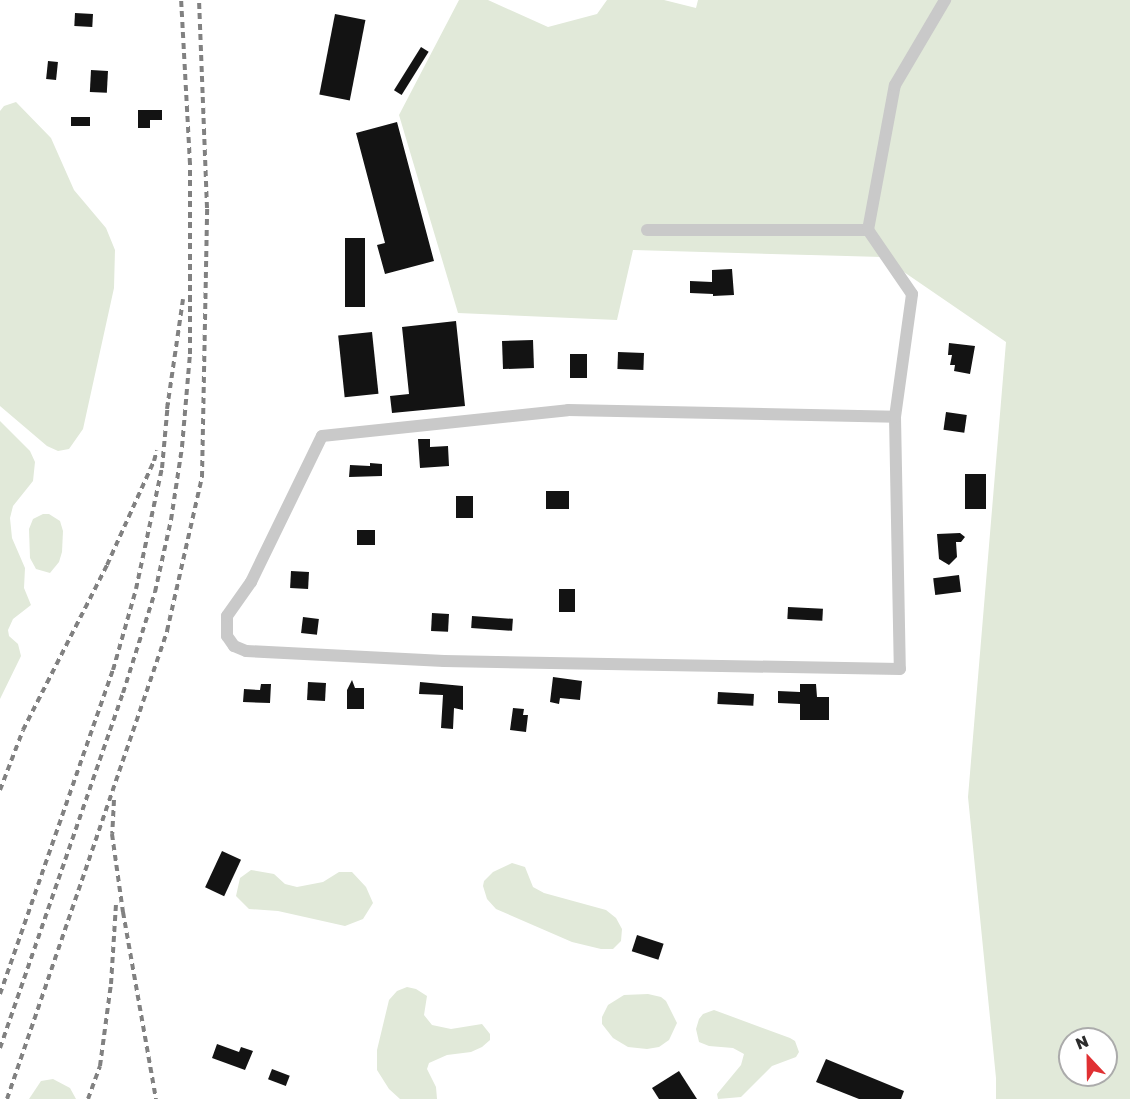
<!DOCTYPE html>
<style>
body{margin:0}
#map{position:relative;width:1130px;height:1099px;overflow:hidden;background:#fff;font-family:"Golos Text",sans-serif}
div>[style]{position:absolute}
.green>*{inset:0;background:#e1e9d9}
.building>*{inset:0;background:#131313;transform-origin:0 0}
.minor>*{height:12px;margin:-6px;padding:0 6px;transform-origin:6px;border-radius:6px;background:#c9c9c9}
.rail>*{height:4px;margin-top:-2px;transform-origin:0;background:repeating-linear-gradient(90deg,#818181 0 6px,transparent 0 10.5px)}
span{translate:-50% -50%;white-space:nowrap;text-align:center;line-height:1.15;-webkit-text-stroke:6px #fff;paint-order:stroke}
.north{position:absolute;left:1058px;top:1027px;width:60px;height:60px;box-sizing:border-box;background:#fff;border:2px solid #ababab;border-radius:50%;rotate:338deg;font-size:16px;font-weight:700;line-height:24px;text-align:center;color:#2c2c2c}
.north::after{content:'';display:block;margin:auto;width:21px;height:27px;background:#e03033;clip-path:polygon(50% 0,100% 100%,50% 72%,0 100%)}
</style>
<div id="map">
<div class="green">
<div style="clip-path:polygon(evenodd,459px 0,488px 0,548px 27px,597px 14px,607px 0,664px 0,696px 8px,698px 0,1130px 0,1130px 1099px,996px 1099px,996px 1078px,968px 797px,1006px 342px,882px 257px,633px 250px,617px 320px,458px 313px,399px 115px,459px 0,1070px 1039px,1106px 1039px,1106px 1075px,1070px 1075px,1070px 1039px)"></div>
<div style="clip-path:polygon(16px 102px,51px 138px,74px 190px,106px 228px,115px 250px,114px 288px,83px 429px,69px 449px,58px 451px,47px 446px,0 406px,0 111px,4px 106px)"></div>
<div style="clip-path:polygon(0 421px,30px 451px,35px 462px,33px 481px,13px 506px,10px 518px,12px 538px,25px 568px,24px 588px,31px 605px,13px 619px,8px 630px,9px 636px,18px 644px,21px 656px,0 699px)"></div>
<div style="clip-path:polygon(43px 514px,49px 514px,60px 521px,63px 531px,62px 552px,59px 562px,50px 573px,36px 569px,30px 558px,29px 529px,33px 519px)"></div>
<div style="clip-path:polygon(512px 863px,525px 867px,533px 887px,544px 893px,606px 910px,616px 918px,622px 929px,621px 941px,613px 949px,601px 949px,572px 942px,496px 909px,487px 899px,483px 886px,484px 881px,493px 872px)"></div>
<div style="clip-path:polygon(251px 870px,274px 874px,285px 884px,297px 887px,323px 882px,339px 872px,352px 872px,366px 887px,373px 903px,363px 919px,345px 926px,278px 911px,249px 909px,236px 896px,240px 878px)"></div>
<div style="clip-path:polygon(407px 987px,416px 989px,427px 996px,424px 1015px,432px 1025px,451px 1029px,482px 1024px,490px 1034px,490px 1040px,482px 1047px,471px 1052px,447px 1055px,429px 1063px,427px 1069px,436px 1087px,437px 1099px,400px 1099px,389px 1089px,377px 1070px,377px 1050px,389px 1000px,397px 991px)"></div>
<div style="clip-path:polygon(648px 994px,661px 997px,666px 1001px,677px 1023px,669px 1040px,659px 1047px,647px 1049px,628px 1047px,613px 1038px,602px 1024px,602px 1017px,608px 1005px,624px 995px)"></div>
<div style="clip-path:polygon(714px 1010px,790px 1038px,795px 1041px,799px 1052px,796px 1057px,772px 1066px,741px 1097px,718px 1099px,717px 1094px,741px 1065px,744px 1054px,733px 1048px,709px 1046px,699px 1042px,696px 1029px,699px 1019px,703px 1014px)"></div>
<div style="clip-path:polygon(53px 1079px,70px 1088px,76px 1099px,29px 1099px,41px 1081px)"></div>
</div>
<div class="building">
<div style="left:75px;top:13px;width:18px;height:13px;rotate:3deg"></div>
<div style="left:335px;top:14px;width:31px;height:82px;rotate:11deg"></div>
<div style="left:421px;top:47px;width:9px;height:51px;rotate:32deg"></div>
<div style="left:48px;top:61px;width:10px;height:18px;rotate:6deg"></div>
<div style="left:91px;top:70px;width:17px;height:22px;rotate:3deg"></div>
<div style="clip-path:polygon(138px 110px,162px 110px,162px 120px,150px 120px,150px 128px,138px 128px)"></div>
<div style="left:71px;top:117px;width:19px;height:9px"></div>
<div style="clip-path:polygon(397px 122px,434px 261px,385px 274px,377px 245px,385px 243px,356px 133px)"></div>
<div style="left:345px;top:238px;width:20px;height:69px"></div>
<div style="clip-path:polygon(732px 269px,734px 295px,713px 296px,713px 294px,690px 293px,690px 281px,712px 282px,712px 270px)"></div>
<div style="clip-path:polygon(456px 321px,465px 406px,392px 413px,390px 396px,409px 394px,402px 327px)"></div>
<div style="left:372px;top:332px;width:62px;height:34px;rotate:84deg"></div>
<div style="left:533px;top:340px;width:28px;height:31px;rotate:88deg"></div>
<div style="clip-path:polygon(949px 343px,975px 346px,970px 374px,954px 371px,955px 365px,950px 365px,952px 355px,948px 355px)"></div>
<div style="left:618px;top:352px;width:26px;height:17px;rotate:2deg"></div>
<div style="left:570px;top:354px;width:17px;height:24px"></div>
<div style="left:946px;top:412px;width:21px;height:18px;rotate:8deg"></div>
<div style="clip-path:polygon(418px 439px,430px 439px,430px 447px,448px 446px,449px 466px,420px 468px)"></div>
<div style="clip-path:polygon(370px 463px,382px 464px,382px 476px,349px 477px,350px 465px,370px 466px)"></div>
<div style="left:965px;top:474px;width:21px;height:35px"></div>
<div style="left:546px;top:491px;width:23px;height:18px"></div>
<div style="left:456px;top:496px;width:17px;height:22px"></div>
<div style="left:357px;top:530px;width:18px;height:15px"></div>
<div style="clip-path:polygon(960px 533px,965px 537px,961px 542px,956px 542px,957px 557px,949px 565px,939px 559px,937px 534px)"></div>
<div style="left:291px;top:571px;width:18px;height:17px;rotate:3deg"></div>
<div style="left:959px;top:575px;width:17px;height:26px;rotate:83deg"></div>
<div style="left:559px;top:589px;width:16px;height:23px"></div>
<div style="left:788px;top:607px;width:35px;height:12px;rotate:3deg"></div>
<div style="left:432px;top:613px;width:17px;height:18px;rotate:3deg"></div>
<div style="left:472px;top:616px;width:41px;height:12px;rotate:4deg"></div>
<div style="left:303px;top:617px;width:16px;height:16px;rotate:7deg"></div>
<div style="clip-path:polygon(553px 677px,582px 681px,580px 700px,560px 698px,559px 704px,550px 702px)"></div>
<div style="clip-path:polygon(352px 680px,355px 688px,364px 688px,364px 709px,347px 709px,347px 690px)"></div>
<div style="left:308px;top:682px;width:18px;height:18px;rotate:3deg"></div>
<div style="clip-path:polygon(420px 682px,463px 686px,463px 710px,454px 708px,453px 729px,441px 728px,443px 695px,419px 694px)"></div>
<div style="clip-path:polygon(261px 684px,271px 684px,270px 703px,243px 702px,244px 689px,260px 690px)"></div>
<div style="clip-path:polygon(800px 684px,816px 684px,817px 697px,829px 697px,829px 720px,800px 720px,800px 704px,778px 703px,778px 691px,800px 692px)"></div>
<div style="left:718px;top:692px;width:36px;height:12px;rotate:3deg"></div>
<div style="clip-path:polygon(513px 708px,524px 709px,523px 715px,528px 715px,526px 732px,510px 730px)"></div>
<div style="left:222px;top:851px;width:21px;height:40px;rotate:25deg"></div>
<div style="left:637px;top:935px;width:28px;height:17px;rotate:18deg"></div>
<div style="clip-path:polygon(217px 1044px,239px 1052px,241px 1047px,253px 1051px,245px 1070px,212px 1058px)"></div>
<div style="clip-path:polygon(826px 1059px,904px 1091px,901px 1099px,859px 1099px,816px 1082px)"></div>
<div style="left:272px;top:1069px;width:19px;height:11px;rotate:21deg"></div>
<div style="clip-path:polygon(679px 1071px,697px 1099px,659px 1099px,652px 1088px)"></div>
</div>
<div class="minor">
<div style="left:647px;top:230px;width:221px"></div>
<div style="left:895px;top:417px;width:252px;rotate:88.9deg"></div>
<div style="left:900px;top:669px;width:456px;rotate:-179deg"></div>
<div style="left:444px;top:661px;width:198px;rotate:-177.1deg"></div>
<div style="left:246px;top:651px;width:13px;rotate:-157deg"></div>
<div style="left:234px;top:646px;width:12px;rotate:-125deg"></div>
<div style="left:227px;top:636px;width:20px;rotate:-90deg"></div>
<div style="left:227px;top:616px;width:42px;rotate:-54.8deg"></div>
<div style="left:251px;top:582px;width:162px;rotate:-64.1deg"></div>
<div style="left:322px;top:436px;width:247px;rotate:-6deg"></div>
<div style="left:568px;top:410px;width:327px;rotate:1.2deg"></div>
<div style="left:895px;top:417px;width:124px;rotate:-82.1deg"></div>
<div style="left:912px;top:294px;width:78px;rotate:-124.5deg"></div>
<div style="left:868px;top:230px;width:147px;rotate:-79.5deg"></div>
<div style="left:895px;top:85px;width:99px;rotate:-59.5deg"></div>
</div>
<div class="rail">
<div style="left:167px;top:409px;width:111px;rotate:-81.7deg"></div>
<div style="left:0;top:790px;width:64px;rotate:-69deg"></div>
<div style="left:23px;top:730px;width:185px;rotate:-63deg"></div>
<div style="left:107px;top:565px;width:114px;rotate:-65.7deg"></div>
<div style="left:154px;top:461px;width:11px;rotate:-75deg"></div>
<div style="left:114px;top:800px;width:34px;rotate:93deg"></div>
<div style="left:112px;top:834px;width:79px;rotate:82deg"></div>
<div style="left:123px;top:912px;width:190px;rotate:80deg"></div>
<div style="left:0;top:994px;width:343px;rotate:-70.8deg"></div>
<div style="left:113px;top:670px;width:84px;rotate:-74.1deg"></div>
<div style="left:136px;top:589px;width:124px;rotate:-77.9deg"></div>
<div style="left:162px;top:468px;width:66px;rotate:-84.8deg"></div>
<div style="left:0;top:1048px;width:376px;rotate:-70.9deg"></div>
<div style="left:123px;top:693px;width:106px;rotate:-72.4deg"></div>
<div style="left:155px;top:592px;width:74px;rotate:-77.5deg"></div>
<div style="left:171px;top:520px;width:74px;rotate:-81.4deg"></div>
<div style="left:182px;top:447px;width:93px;rotate:-85.1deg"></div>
<div style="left:190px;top:354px;width:190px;rotate:-90deg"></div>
<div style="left:190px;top:164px;width:164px;rotate:-93.1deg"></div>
<div style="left:7px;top:1099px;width:495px;rotate:-71.1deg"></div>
<div style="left:167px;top:631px;width:158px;rotate:-77.2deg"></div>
<div style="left:202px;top:477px;width:269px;rotate:-88.9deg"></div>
<div style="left:207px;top:208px;width:208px;rotate:-92.2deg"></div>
<div style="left:88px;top:1099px;width:35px;rotate:-70deg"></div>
<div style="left:100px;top:1066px;width:83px;rotate:-82.4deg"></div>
<div style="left:111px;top:984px;width:80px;rotate:-86.4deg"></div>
</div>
<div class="north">N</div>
</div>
